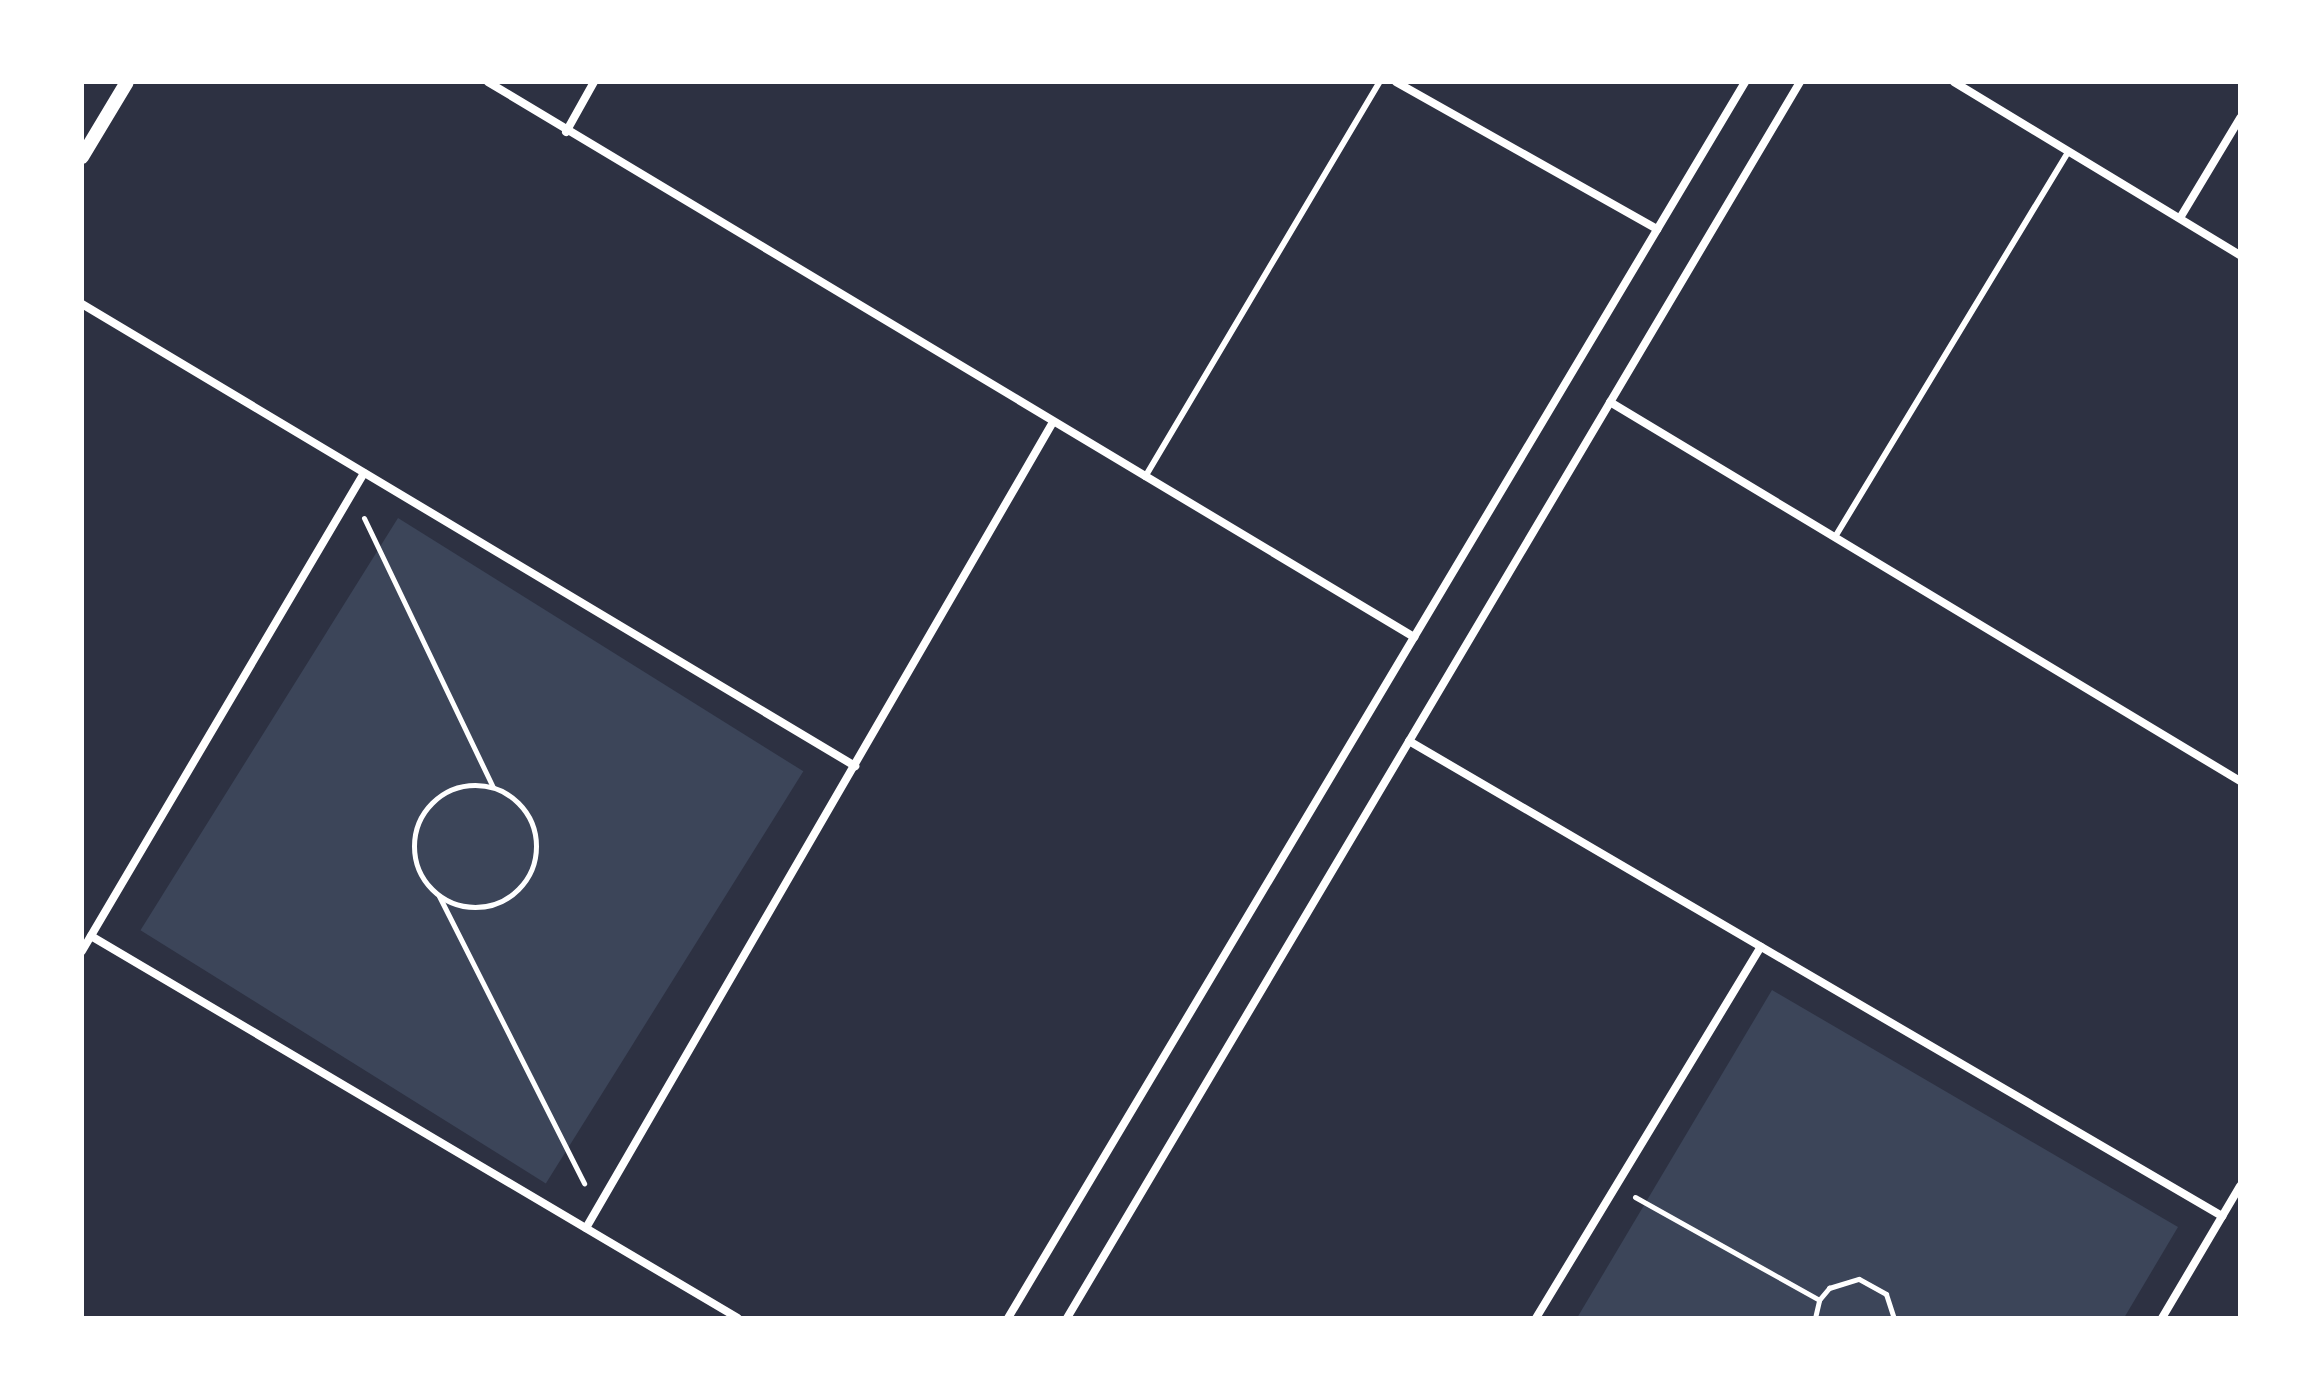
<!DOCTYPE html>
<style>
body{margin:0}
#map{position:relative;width:2322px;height:1400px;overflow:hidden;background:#2d3142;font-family:"Open Sans",sans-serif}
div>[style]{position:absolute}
.green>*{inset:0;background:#3c4559;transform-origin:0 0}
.path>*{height:5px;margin:-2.5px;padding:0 2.5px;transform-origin:2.5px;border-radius:2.5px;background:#fff}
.path>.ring{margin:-2.5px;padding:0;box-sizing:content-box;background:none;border:5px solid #fff;border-radius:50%}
.service>*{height:6px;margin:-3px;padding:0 3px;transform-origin:3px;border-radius:3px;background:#fff}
.minor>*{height:8px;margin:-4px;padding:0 4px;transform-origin:4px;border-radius:4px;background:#fff}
.tertiary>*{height:14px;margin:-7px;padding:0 7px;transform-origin:7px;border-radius:7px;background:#fff}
span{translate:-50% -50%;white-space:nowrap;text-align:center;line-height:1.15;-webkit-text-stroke:6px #fff;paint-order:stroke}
.frame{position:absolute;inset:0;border:84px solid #fff;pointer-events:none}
</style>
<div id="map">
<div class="green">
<div style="left:398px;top:518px;width:478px;height:486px;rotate:32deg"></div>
<div style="clip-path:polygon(1772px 990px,2178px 1227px,2124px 1318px,1577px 1318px)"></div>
</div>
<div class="path">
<div style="left:364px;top:518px;width:298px;rotate:64.4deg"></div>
<div class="ring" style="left:414px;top:785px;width:117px;height:117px"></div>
<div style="left:439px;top:896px;width:322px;rotate:63.2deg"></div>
<div style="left:1635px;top:1197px;width:211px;rotate:29.2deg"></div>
<div style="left:1815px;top:1318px;width:18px;rotate:-77deg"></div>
<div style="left:1819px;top:1300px;width:16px;rotate:-50deg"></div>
<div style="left:1829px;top:1288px;width:31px;rotate:-17deg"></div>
<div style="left:1859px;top:1279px;width:31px;rotate:29deg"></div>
<div style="left:1886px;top:1294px;width:25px;rotate:72deg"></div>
</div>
<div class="service">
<div style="left:1145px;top:477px;width:460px;rotate:-59.3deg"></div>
<div style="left:1835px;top:537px;width:451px;rotate:-58.8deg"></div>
</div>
<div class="minor">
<div style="left:488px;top:82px;width:1080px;rotate:30.94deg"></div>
<div style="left:1396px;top:82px;width:300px;rotate:29.4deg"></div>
<div style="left:1954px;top:82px;width:334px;rotate:31.2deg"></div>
<div style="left:566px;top:132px;width:57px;rotate:-60.8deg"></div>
<div style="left:2180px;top:218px;width:117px;rotate:-59deg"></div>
<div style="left:82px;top:304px;width:901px;rotate:30.87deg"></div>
<div style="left:1610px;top:402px;width:735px;rotate:31.03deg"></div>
<div style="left:1409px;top:741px;width:942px;rotate:30.3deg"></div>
<div style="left:91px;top:936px;width:751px;rotate:30.56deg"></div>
<div style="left:82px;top:951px;width:555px;rotate:-59.46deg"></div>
<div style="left:586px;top:1228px;width:932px;rotate:-59.91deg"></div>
<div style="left:1008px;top:1318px;width:1439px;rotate:-59.19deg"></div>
<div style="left:1067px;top:1318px;width:1437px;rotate:-59.33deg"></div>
<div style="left:1536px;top:1318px;width:434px;rotate:-58.8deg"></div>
<div style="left:2162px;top:1318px;width:153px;rotate:-59.4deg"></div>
</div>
<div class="tertiary">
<div style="left:82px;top:157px;width:87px;rotate:-59deg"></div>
</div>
<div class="frame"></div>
</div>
